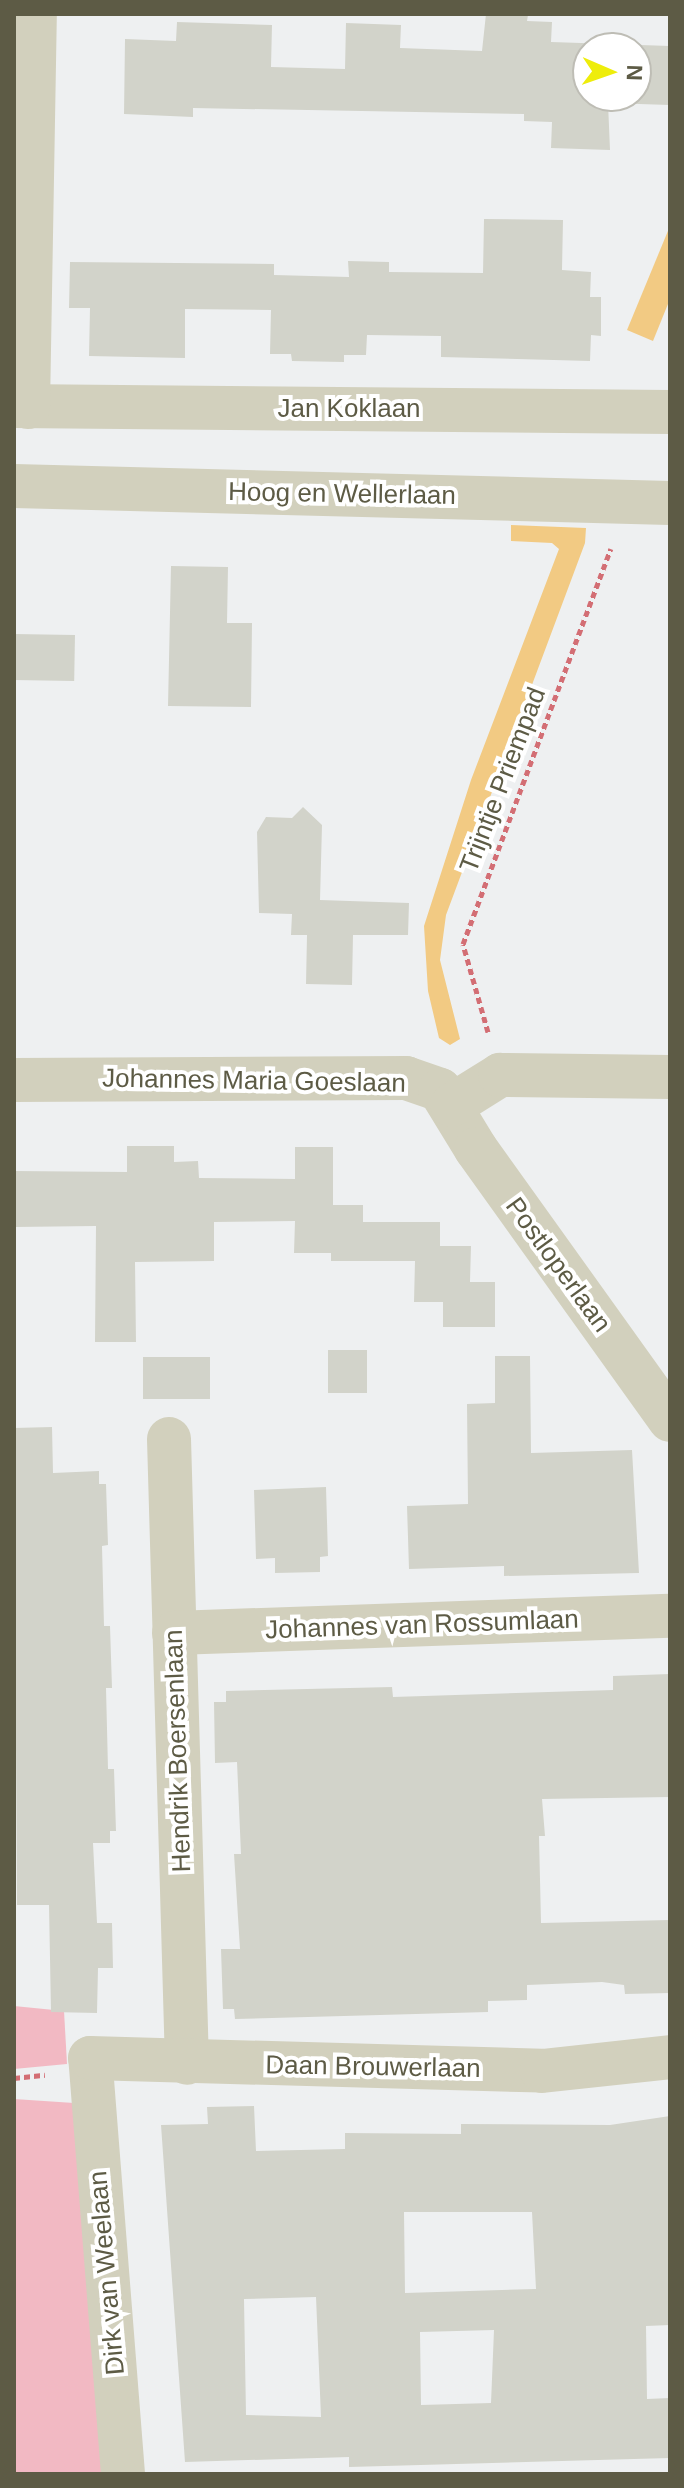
<!DOCTYPE html>
<style>
body{margin:0}
#map{position:relative;width:684px;height:2488px;overflow:hidden;background:#eef0f1;font-family:Arial,sans-serif}
div>[style]{position:absolute}
.green>*{inset:0;background:#f2b9c3}
.water>*{inset:0;background:#f2ca83}
.building>*{inset:0;background:#d2d3ca;transform-origin:0 0}
.path>*{height:5px;margin-top:-2.5px;transform-origin:0;background:repeating-linear-gradient(90deg,#d36e74 0 6px,transparent 0 10px)}
.street>*{height:44px;margin:-22px;padding:0 22px;transform-origin:22px;border-radius:22px;background:#d2d0bd}
span{translate:-50% -50%;white-space:nowrap;text-align:center;line-height:1.15;-webkit-text-stroke:8px #fff;paint-order:stroke}
.street-label{font-size:26px;color:#5d5b45}
.frame{position:absolute;inset:0;border:16px solid #5d5b45;pointer-events:none}
.north{position:absolute;left:572px;top:32px;width:80px;height:80px;box-sizing:border-box;background:#fff;border:2px solid #bebdb5;border-radius:50%;rotate:92deg;font-size:22px;font-weight:700;line-height:32px;text-align:center;color:#5d5b45}
.north::after{content:'';display:block;margin:auto;width:28px;height:36px;background:#eeed0b;clip-path:polygon(50% 0,100% 100%,50% 72%,0 100%)}
</style>
<div id="map">
<div class="green">
<div style="clip-path:polygon(14px 2006px,64px 2011px,67px 2064px,14px 2069px)"></div>
<div style="clip-path:polygon(14px 2099px,74px 2103px,106px 2474px,14px 2474px)"></div>
</div>
<div class="water">
<div style="clip-path:polygon(670px 226px,670px 299px,653px 341px,627px 330px)"></div>
<div style="clip-path:polygon(511px 525px,586px 528px,585px 543px,446px 915px,440px 960px,460px 1039px,450px 1045px,439px 1038px,428px 991px,424px 926px,471px 780px,559px 549px,552px 543px,511px 541px)"></div>
</div>
<div class="building">
<div style="clip-path:polygon(evenodd,486px 14px,528px 15px,527px 21px,552px 22px,551px 42px,670px 46px,670px 105px,608px 103px,610px 150px,551px 148px,552px 122px,524px 121px,524px 114px,193px 108px,193px 117px,124px 114px,125px 39px,176px 41px,177px 22px,272px 25px,271px 67px,345px 69px,346px 23px,401px 25px,400px 48px,482px 51px,486px 14px,588px 48px,636px 48px,636px 96px,588px 96px,588px 48px)"></div>
<div style="clip-path:polygon(484px 219px,563px 220px,562px 270px,591px 272px,590px 297px,601px 297px,601px 336px,591px 335px,590px 361px,441px 357px,441px 336px,367px 335px,366px 355px,344px 355px,344px 362px,292px 361px,291px 354px,270px 354px,271px 310px,185px 309px,185px 358px,89px 356px,90px 308px,69px 308px,70px 262px,274px 264px,274px 275px,349px 277px,348px 261px,389px 262px,389px 272px,483px 273px)"></div>
<div style="clip-path:polygon(171px 566px,228px 567px,227px 623px,252px 623px,251px 707px,168px 706px)"></div>
<div style="left:14px;top:634px;width:61px;height:46px;rotate:1deg"></div>
<div style="clip-path:polygon(303px 807px,322px 825px,320px 900px,409px 903px,408px 935px,353px 935px,352px 985px,306px 984px,307px 935px,291px 935px,292px 914px,259px 913px,257px 832px,266px 817px,292px 818px)"></div>
<div style="clip-path:polygon(127px 1146px,174px 1146px,174px 1162px,198px 1161px,199px 1178px,295px 1179px,295px 1147px,333px 1147px,333px 1205px,363px 1205px,363px 1222px,440px 1222px,440px 1246px,471px 1246px,470px 1282px,495px 1282px,495px 1327px,443px 1327px,443px 1302px,414px 1302px,415px 1261px,331px 1261px,331px 1253px,294px 1253px,295px 1221px,214px 1222px,214px 1261px,135px 1262px,136px 1342px,95px 1342px,96px 1226px,14px 1227px,14px 1171px,127px 1172px)"></div>
<div style="left:328px;top:1350px;width:39px;height:43px"></div>
<div style="clip-path:polygon(495px 1356px,530px 1356px,531px 1453px,632px 1450px,639px 1573px,504px 1576px,504px 1566px,409px 1569px,407px 1506px,468px 1504px,467px 1404px,495px 1403px)"></div>
<div style="left:143px;top:1357px;width:67px;height:42px"></div>
<div style="clip-path:polygon(52px 1427px,53px 1473px,99px 1471px,99px 1484px,106px 1484px,108px 1545px,102px 1546px,104px 1626px,110px 1626px,112px 1688px,106px 1688px,108px 1769px,114px 1769px,116px 1831px,110px 1831px,110px 1843px,93px 1843px,97px 1923px,112px 1923px,113px 1968px,98px 1968px,97px 2013px,51px 2012px,49px 1905px,17px 1905px,14px 1428px)"></div>
<div style="clip-path:polygon(326px 1487px,328px 1556px,320px 1557px,320px 1572px,275px 1573px,275px 1558px,256px 1559px,254px 1490px)"></div>
<div style="clip-path:polygon(670px 1674px,670px 1797px,542px 1799px,545px 1836px,539px 1836px,541px 1923px,670px 1920px,670px 1993px,625px 1994px,624px 1985px,602px 1982px,527px 1985px,527px 2000px,488px 2001px,488px 2012px,235px 2019px,234px 2009px,223px 2009px,221px 1949px,240px 1949px,234px 1854px,241px 1854px,237px 1762px,215px 1763px,214px 1702px,226px 1702px,226px 1691px,392px 1687px,393px 1697px,613px 1690px,613px 1676px)"></div>
<div style="clip-path:polygon(evenodd,254px 2106px,256px 2151px,345px 2149px,345px 2133px,461px 2134px,461px 2124px,610px 2125px,670px 2116px,670px 2325px,646px 2326px,647px 2399px,670px 2398px,670px 2458px,349px 2467px,349px 2457px,185px 2462px,161px 2125px,208px 2124px,207px 2107px,254px 2106px,404px 2212px,532px 2212px,536px 2289px,405px 2293px,404px 2212px,254px 2106px,316px 2297px,321px 2417px,246px 2415px,244px 2299px,316px 2297px,254px 2106px,494px 2330px,491px 2403px,421px 2405px,420px 2332px,494px 2330px)"></div>
</div>
<div class="path">
<div style="left:488px;top:1032px;width:91px;rotate:-105.9deg"></div>
<div style="left:463px;top:944px;width:422px;rotate:-69.5deg"></div>
<div style="left:14px;top:2078px;width:31px;rotate:-6deg"></div>
</div>
<div class="street">
<div style="left:14px;top:406px;width:656px;rotate:0.52deg"></div>
<div style="left:28px;top:407px;width:393px;rotate:-89deg"></div>
<div style="left:14px;top:486px;width:656px;rotate:1.48deg"></div>
<div style="left:14px;top:1080px;width:392px;rotate:-0.3deg"></div>
<div style="left:406px;top:1078px;width:36px;rotate:19deg"></div>
<div style="left:440px;top:1090px;width:69px;rotate:58.6deg"></div>
<div style="left:476px;top:1149px;width:333px;rotate:54.4deg"></div>
<div style="left:452px;top:1105px;width:57px;rotate:-32deg"></div>
<div style="left:500px;top:1075px;width:170px;rotate:0.7deg"></div>
<div style="left:169px;top:1439px;width:624px;rotate:88.35deg"></div>
<div style="left:174px;top:1633px;width:496px;rotate:-2deg"></div>
<div style="left:123px;top:2474px;width:417px;rotate:-94.5deg"></div>
<div style="left:90px;top:2058px;width:452px;rotate:1.6deg"></div>
<div style="left:542px;top:2071px;width:129px;rotate:-6.2deg"></div>
</div>
<div class="street-label">
<span style="left:349px;top:409px">Jan Koklaan</span>
<span style="left:342px;top:494px;rotate:1deg">Hoog en Wellerlaan</span>
<span style="left:503px;top:780px;rotate:-69deg">Trijntje Priempad</span>
<span style="left:254px;top:1081px;rotate:1deg">Johannes Maria Goeslaan</span>
<span style="left:558px;top:1265px;rotate:54deg">Postloperlaan</span>
<span style="left:422px;top:1625px;rotate:-2deg">Johannes van Rossumlaan</span>
<span style="left:178px;top:1751px;rotate:-92deg">Hendrik Boersenlaan</span>
<span style="left:373px;top:2067px;rotate:1deg">Daan Brouwerlaan</span>
<span style="left:107px;top:2273px;rotate:-95deg">Dirk van Weelaan</span>
</div>
<div class="frame"></div>
<div class="north">N</div>
</div>
